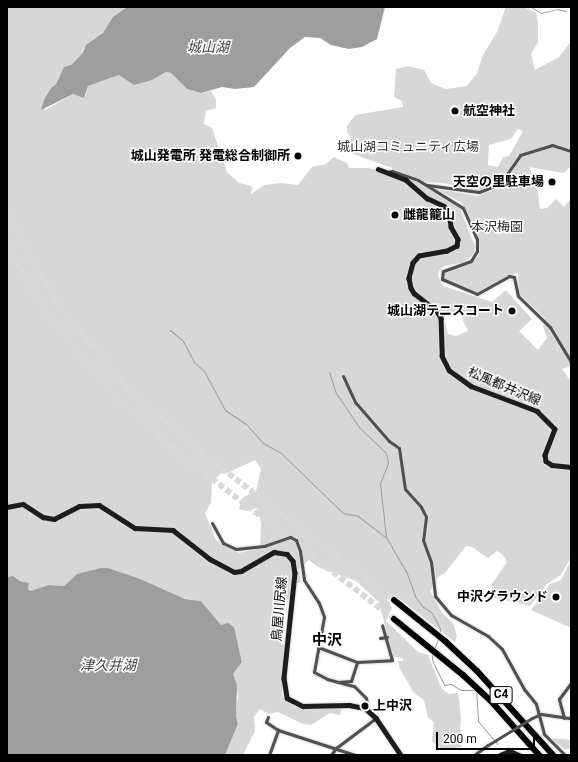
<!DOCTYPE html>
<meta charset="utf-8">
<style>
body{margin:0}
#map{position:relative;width:578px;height:762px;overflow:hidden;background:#fff;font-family:Roboto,"Noto Sans JP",sans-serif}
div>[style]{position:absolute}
.green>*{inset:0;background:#d7d7d7}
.water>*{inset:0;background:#9e9e9e}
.stream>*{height:1px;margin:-0.5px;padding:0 0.5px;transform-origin:0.5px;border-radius:0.5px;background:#9e9e9e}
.highway-tunnel>*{height:6px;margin-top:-3px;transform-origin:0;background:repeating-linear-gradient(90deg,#d9d9d9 0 6px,transparent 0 9px)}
.roads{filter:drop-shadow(0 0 1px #dbdbdb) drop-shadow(0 0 1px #dbdbdb)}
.street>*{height:3px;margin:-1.5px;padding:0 1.5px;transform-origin:1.5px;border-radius:1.5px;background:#505050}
.secondary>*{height:4.5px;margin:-2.25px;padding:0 2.25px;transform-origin:2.25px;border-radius:2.25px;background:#1d1d1d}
.highway>*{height:6px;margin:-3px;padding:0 3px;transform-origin:3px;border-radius:3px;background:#000}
.street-bridge>*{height:3px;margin:-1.5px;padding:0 1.5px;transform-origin:1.5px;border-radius:1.5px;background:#505050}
.dots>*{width:11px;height:11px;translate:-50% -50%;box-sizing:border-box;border:2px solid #fff;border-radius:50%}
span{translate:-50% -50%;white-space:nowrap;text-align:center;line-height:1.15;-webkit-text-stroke:3px #fff;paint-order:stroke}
.shield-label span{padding:1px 3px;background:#fff;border:1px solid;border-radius:3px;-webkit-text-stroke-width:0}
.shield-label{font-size:12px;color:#000;font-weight:700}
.poi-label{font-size:13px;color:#000;font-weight:700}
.left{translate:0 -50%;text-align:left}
.right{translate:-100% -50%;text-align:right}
.park-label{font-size:13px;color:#2e2e2e}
.street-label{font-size:13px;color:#000}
.water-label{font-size:14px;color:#3f3f3f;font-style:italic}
.quarter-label{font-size:15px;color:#000;font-weight:700}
.frame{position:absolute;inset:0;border:8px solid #000;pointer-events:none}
.scale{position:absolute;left:436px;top:732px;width:99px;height:18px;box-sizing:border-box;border:2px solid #000;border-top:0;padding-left:5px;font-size:12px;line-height:14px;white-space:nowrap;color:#000;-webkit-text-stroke:3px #fff;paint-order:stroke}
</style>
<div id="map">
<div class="green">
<div style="clip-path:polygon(evenodd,7px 7px,127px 7px,113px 18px,103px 33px,83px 49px,82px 54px,71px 65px,64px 67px,56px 84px,51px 88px,44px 100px,45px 110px,73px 94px,85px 97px,88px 86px,119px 75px,152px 80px,166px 72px,171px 73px,187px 89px,201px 93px,211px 91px,216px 100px,216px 108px,206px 111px,204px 124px,212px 128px,227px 172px,239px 183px,252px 186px,251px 194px,264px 185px,281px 183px,298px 185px,312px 167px,326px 164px,334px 157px,347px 163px,349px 168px,368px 168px,392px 173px,392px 168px,350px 153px,351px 137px,347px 132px,347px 126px,355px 115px,403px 107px,402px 101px,394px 97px,396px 69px,408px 66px,424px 70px,431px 83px,446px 89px,467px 86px,477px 73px,483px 55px,497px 32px,506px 7px,524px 7px,536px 13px,538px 23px,538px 42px,531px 54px,535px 70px,559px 57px,571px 41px,571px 166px,564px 173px,529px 167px,537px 186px,540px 209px,547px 208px,556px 199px,564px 207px,571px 199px,571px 366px,562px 369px,571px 382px,571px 557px,561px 575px,547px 584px,530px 606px,495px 598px,492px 595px,492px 584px,507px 562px,503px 555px,497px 551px,488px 558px,472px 547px,466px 546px,445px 573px,438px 577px,430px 591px,442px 613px,453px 623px,457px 636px,455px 642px,395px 595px,387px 598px,392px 608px,386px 621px,418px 652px,428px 655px,441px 688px,449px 694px,458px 693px,461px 719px,460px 730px,462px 733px,461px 747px,452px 750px,443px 750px,432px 741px,434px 722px,428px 718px,424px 700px,414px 693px,400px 669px,398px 661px,403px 661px,403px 658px,393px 657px,379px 602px,356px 581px,318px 567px,309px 560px,299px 569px,301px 583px,291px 583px,290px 598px,281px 603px,274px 617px,279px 642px,284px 645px,282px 693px,284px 699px,295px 707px,342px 708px,340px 715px,330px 713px,311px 725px,303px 724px,278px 712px,269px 714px,260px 709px,254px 717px,255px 731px,243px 755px,225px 755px,238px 724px,235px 717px,238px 696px,233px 674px,242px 662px,236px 635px,221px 625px,201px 601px,182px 598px,108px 568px,77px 574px,64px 586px,48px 585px,31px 591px,28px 589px,29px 583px,20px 581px,13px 576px,7px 577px,7px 7px,518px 129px,523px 131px,509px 156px,503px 157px,498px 167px,488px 165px,489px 145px,511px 139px,518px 129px,7px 7px,429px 182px,449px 184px,474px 192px,503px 183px,496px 189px,477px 196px,436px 189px,462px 203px,480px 246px,478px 256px,472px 263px,446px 273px,443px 278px,476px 293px,518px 272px,519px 294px,545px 318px,543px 327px,547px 338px,538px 350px,519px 331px,532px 319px,506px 290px,492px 302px,443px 286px,438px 276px,439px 271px,444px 266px,465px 262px,474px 253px,475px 246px,458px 204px,427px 187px,429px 182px,7px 7px,446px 312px,460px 314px,468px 331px,456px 336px,448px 334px,443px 316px,446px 312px,7px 7px,255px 460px,261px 469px,256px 491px,242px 498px,239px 509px,247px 511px,257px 508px,261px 523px,260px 548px,239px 553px,216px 540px,205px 513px,211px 503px,212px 482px,221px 473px,225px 474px,255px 460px)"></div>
<div style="clip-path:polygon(571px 560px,571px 628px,531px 610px,550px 584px,561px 580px)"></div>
<div style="clip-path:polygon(551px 738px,571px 740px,571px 748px,565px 750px)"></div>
</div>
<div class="water">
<div style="clip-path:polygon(127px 7px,385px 7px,377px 39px,362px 47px,349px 49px,331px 45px,320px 38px,305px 37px,290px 48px,254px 87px,235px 89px,222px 87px,201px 93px,187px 89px,171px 73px,166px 72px,152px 80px,134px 85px,119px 75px,88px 86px,84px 98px,73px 94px,41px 110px,44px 100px,51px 88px,56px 84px,64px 67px,71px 65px,82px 54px,86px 45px,103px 33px,113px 17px)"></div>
<div style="clip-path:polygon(101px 568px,108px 568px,140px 579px,185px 599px,201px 601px,221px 625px,228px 623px,234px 627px,242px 662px,233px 674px,237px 685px,236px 717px,238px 724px,225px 755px,7px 755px,7px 577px,13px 576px,20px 581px,29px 583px,28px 589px,31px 591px,48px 585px,64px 586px,77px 574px)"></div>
</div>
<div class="stream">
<div style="left:531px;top:7px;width:12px;rotate:31deg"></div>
<div style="left:541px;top:13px;width:16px;rotate:-14deg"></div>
<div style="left:557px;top:9px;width:9px;rotate:13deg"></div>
<div style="left:170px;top:330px;width:17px;rotate:40deg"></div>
<div style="left:183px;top:341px;width:24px;rotate:62deg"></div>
<div style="left:194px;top:362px;width:13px;rotate:42deg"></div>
<div style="left:204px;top:371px;width:44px;rotate:61.7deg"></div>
<div style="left:225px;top:410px;width:25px;rotate:34deg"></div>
<div style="left:246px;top:424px;width:25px;rotate:48deg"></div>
<div style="left:263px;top:443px;width:21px;rotate:29deg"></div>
<div style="left:281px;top:453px;width:86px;rotate:44.1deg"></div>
<div style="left:343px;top:513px;width:15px;rotate:11deg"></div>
<div style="left:358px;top:516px;width:34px;rotate:38deg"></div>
<div style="left:329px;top:372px;width:22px;rotate:72deg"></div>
<div style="left:336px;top:393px;width:41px;rotate:55.9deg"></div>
<div style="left:359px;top:427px;width:37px;rotate:44deg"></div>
<div style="left:386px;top:453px;width:10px;rotate:79deg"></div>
<div style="left:388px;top:463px;width:22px;rotate:111deg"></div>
<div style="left:380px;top:484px;width:53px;rotate:83.5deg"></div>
<div style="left:386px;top:537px;width:39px;rotate:60deg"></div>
<div style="left:406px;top:571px;width:27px;rotate:70deg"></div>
<div style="left:415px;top:596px;width:12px;rotate:55deg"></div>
<div style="left:422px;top:606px;width:12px;rotate:35deg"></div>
<div style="left:432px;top:613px;width:18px;rotate:63deg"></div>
<div style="left:440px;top:629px;width:3px;rotate:90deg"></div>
<div style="left:434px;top:649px;width:11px;rotate:-68deg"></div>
<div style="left:432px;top:654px;width:6px;rotate:90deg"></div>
<div style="left:432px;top:660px;width:28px;rotate:64deg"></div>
<div style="left:444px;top:685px;width:7px;rotate:-8deg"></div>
<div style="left:451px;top:684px;width:12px;rotate:31deg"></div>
<div style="left:461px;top:690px;width:15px"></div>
<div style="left:476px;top:690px;width:31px;rotate:86deg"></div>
<div style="left:478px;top:721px;width:30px;rotate:50deg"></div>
</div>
<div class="highway-tunnel">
<div style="left:7px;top:212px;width:61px;rotate:62.6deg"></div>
<div style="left:35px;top:266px;width:59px;rotate:57.4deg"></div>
<div style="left:67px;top:316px;width:99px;rotate:49.5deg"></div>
<div style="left:131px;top:391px;width:101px;rotate:41deg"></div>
<div style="left:207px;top:457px;width:235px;rotate:37.4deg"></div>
<div style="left:7px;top:246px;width:92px;rotate:58.7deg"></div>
<div style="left:55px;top:325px;width:103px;rotate:49.3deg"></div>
<div style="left:122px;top:403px;width:72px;rotate:41.6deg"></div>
<div style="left:176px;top:451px;width:275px;rotate:37.6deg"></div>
</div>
<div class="roads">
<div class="street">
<div style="left:387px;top:172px;width:5px;rotate:-11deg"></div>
<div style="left:392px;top:171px;width:28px;rotate:19deg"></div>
<div style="left:418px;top:180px;width:53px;rotate:31.9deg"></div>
<div style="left:463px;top:208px;width:34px;rotate:66deg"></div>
<div style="left:477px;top:239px;width:12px;rotate:90deg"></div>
<div style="left:477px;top:251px;width:12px;rotate:121deg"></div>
<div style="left:471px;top:261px;width:30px;rotate:160deg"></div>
<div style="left:443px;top:271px;width:8px;rotate:97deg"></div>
<div style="left:442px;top:279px;width:38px;rotate:23deg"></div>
<div style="left:477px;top:294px;width:37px;rotate:-29deg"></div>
<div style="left:509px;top:276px;width:5px;rotate:11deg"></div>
<div style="left:514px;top:277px;width:19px;rotate:78deg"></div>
<div style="left:518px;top:296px;width:45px;rotate:44.1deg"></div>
<div style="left:550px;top:327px;width:41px;rotate:59deg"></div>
<div style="left:427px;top:185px;width:52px;rotate:7.7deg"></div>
<div style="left:479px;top:192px;width:22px;rotate:-21deg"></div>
<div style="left:500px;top:184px;width:35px;rotate:-55deg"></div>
<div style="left:520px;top:155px;width:34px;rotate:-17deg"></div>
<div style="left:552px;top:145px;width:20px;rotate:18deg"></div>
<div style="left:343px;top:376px;width:29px;rotate:65deg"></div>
<div style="left:355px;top:402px;width:52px;rotate:48.9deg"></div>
<div style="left:389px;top:441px;width:12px;rotate:35deg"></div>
<div style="left:399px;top:448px;width:41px;rotate:81.7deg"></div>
<div style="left:405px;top:489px;width:24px;rotate:48deg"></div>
<div style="left:421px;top:507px;width:11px;rotate:63deg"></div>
<div style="left:426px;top:517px;width:23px;rotate:97deg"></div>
<div style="left:423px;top:540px;width:23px;rotate:70deg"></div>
<div style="left:431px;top:562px;width:34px;rotate:83deg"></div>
<div style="left:435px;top:596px;width:25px;rotate:50deg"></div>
<div style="left:451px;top:615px;width:43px;rotate:29.6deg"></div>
<div style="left:488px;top:636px;width:19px;rotate:43deg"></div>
<div style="left:502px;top:649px;width:46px;rotate:61.2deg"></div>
<div style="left:524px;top:689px;width:19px;rotate:51deg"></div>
<div style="left:536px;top:704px;width:31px;rotate:75deg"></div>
<div style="left:544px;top:734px;width:30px;rotate:45deg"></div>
<div style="left:212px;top:523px;width:23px;rotate:61deg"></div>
<div style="left:223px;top:543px;width:14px;rotate:25deg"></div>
<div style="left:236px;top:549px;width:28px;rotate:-6deg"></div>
<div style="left:264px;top:546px;width:28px;rotate:-19deg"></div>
<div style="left:290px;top:537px;width:7px;rotate:27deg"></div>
<div style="left:296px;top:540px;width:12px;rotate:70deg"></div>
<div style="left:300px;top:551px;width:29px;rotate:82deg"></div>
<div style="left:304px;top:580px;width:27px;rotate:57deg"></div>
<div style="left:319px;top:603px;width:15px;rotate:70deg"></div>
<div style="left:324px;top:617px;width:56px;rotate:100.3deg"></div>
<div style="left:314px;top:672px;width:15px;rotate:28deg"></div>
<div style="left:327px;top:679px;width:28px;rotate:15deg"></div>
<div style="left:354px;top:686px;width:17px;rotate:45deg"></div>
<div style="left:366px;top:698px;width:12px;rotate:81deg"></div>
<div style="left:380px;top:638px;width:7px;rotate:-8deg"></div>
<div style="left:318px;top:647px;width:42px;rotate:21deg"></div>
<div style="left:357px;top:662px;width:35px;rotate:-3deg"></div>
<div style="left:392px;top:660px;width:36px;rotate:-106deg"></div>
<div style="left:338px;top:682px;width:13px;rotate:-4deg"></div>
<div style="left:351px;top:681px;width:20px;rotate:-72deg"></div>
<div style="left:268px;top:717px;width:5px;rotate:112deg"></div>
<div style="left:266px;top:722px;width:14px;rotate:34deg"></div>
<div style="left:532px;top:718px;width:10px;rotate:-24deg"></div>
<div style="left:541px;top:714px;width:30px;rotate:8deg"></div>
<div style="left:564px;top:718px;width:20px;rotate:-105deg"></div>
<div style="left:559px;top:699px;width:20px;rotate:-53deg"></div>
<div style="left:269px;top:755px;width:27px;rotate:-70deg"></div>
<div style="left:278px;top:730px;width:81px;rotate:18deg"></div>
<div style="left:331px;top:755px;width:9px;rotate:-54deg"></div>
<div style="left:336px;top:748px;width:50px;rotate:-36.9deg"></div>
<div style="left:474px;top:755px;width:17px;rotate:-36deg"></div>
</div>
<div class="secondary">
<div style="left:378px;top:169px;width:30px;rotate:21deg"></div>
<div style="left:406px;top:180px;width:28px;rotate:41deg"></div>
<div style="left:427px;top:198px;width:19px;rotate:25deg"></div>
<div style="left:444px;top:206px;width:8px;rotate:50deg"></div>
<div style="left:449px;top:212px;width:15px;rotate:82deg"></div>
<div style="left:451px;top:227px;width:14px;rotate:60deg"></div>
<div style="left:458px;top:239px;width:7px;rotate:98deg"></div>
<div style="left:457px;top:246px;width:11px;rotate:153deg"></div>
<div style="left:447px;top:251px;width:28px;rotate:170deg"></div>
<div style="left:419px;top:256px;width:9px;rotate:131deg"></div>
<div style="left:413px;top:263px;width:16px;rotate:105deg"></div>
<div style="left:409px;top:278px;width:10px;rotate:79deg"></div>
<div style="left:411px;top:288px;width:6px;rotate:59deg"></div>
<div style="left:414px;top:293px;width:29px;rotate:38deg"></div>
<div style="left:437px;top:311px;width:8px;rotate:60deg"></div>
<div style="left:441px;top:318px;width:38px;rotate:88deg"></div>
<div style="left:442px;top:356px;width:16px;rotate:63deg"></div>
<div style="left:449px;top:370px;width:27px;rotate:36deg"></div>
<div style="left:471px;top:386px;width:71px;rotate:20.7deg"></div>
<div style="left:537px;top:411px;width:25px;rotate:45deg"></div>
<div style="left:555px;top:429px;width:28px;rotate:111deg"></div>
<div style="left:545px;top:455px;width:6px;rotate:81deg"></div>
<div style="left:546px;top:461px;width:7px;rotate:34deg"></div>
<div style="left:552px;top:465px;width:19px;rotate:6deg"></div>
<div style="left:7px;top:507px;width:16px;rotate:-11deg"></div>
<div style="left:23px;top:504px;width:24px;rotate:33deg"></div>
<div style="left:43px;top:517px;width:11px;rotate:10deg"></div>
<div style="left:54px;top:519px;width:28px;rotate:-27deg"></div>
<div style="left:79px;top:506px;width:20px;rotate:-3deg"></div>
<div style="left:99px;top:505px;width:43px;rotate:32.6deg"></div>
<div style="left:135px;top:528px;width:38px;rotate:3deg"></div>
<div style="left:173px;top:530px;width:47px;rotate:38.1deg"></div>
<div style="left:210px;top:559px;width:27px;rotate:28deg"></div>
<div style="left:234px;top:572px;width:7px;rotate:-8deg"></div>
<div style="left:241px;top:571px;width:38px;rotate:-30deg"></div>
<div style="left:274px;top:552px;width:13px;rotate:9deg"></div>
<div style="left:287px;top:554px;width:9px;rotate:49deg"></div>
<div style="left:293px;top:561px;width:12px;rotate:81deg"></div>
<div style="left:295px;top:573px;width:106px;rotate:96deg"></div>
<div style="left:284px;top:678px;width:20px;rotate:81deg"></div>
<div style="left:287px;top:698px;width:18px;rotate:27deg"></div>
<div style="left:303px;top:706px;width:46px;rotate:-1.2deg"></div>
<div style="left:349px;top:705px;width:16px;rotate:11deg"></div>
<div style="left:365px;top:708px;width:15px;rotate:42deg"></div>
<div style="left:376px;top:718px;width:45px;rotate:56deg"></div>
<div style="left:500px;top:755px;width:11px;rotate:-22deg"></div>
<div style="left:510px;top:751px;width:10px;rotate:24deg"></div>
</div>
<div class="highway">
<div style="left:394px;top:600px;width:65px;rotate:38.8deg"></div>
<div style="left:445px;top:641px;width:44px;rotate:43.2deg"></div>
<div style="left:477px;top:671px;width:113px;rotate:47.9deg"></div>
<div style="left:394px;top:619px;width:89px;rotate:39.1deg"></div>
<div style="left:463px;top:675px;width:37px;rotate:43deg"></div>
<div style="left:490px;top:700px;width:74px;rotate:48.3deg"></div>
</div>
</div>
<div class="street-bridge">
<div style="left:488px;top:745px;width:52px;rotate:-31.5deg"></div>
</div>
<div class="dots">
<div style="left:455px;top:111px;background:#000"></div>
<div style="left:298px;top:156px;background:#000"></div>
<div style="left:552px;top:182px;background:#000"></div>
<div style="left:395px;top:215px;background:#000"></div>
<div style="left:512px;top:311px;background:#000"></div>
<div style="left:556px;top:597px;background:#000"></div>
<div style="left:365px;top:706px;background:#000"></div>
</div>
<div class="shield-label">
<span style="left:501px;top:695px">C4</span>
</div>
<div class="poi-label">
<span class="left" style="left:463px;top:111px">航空神社</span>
<span class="right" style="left:290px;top:156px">城山発電所 発電総合制御所</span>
<span class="right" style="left:544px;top:182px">天空の里駐車場</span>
<span class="left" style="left:403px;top:215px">雌龍籠山</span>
<span class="right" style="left:504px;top:311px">城山湖テニスコート</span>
<span class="right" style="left:548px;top:597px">中沢グラウンド</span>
<span class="left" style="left:373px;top:706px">上中沢</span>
</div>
<div class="park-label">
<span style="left:408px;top:147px">城山湖コミュニティ広場</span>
<span style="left:497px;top:227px">本沢梅園</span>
</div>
<div class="street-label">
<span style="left:504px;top:387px;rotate:23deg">松風都井沢線</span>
<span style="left:280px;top:609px;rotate:-85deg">鳥屋川尻線</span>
</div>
<div class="water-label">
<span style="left:208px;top:47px">城山湖</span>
<span style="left:108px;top:665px">津久井湖</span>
</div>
<div class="quarter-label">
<span style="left:327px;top:641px">中沢</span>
</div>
<div class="frame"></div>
<div class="scale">200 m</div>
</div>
